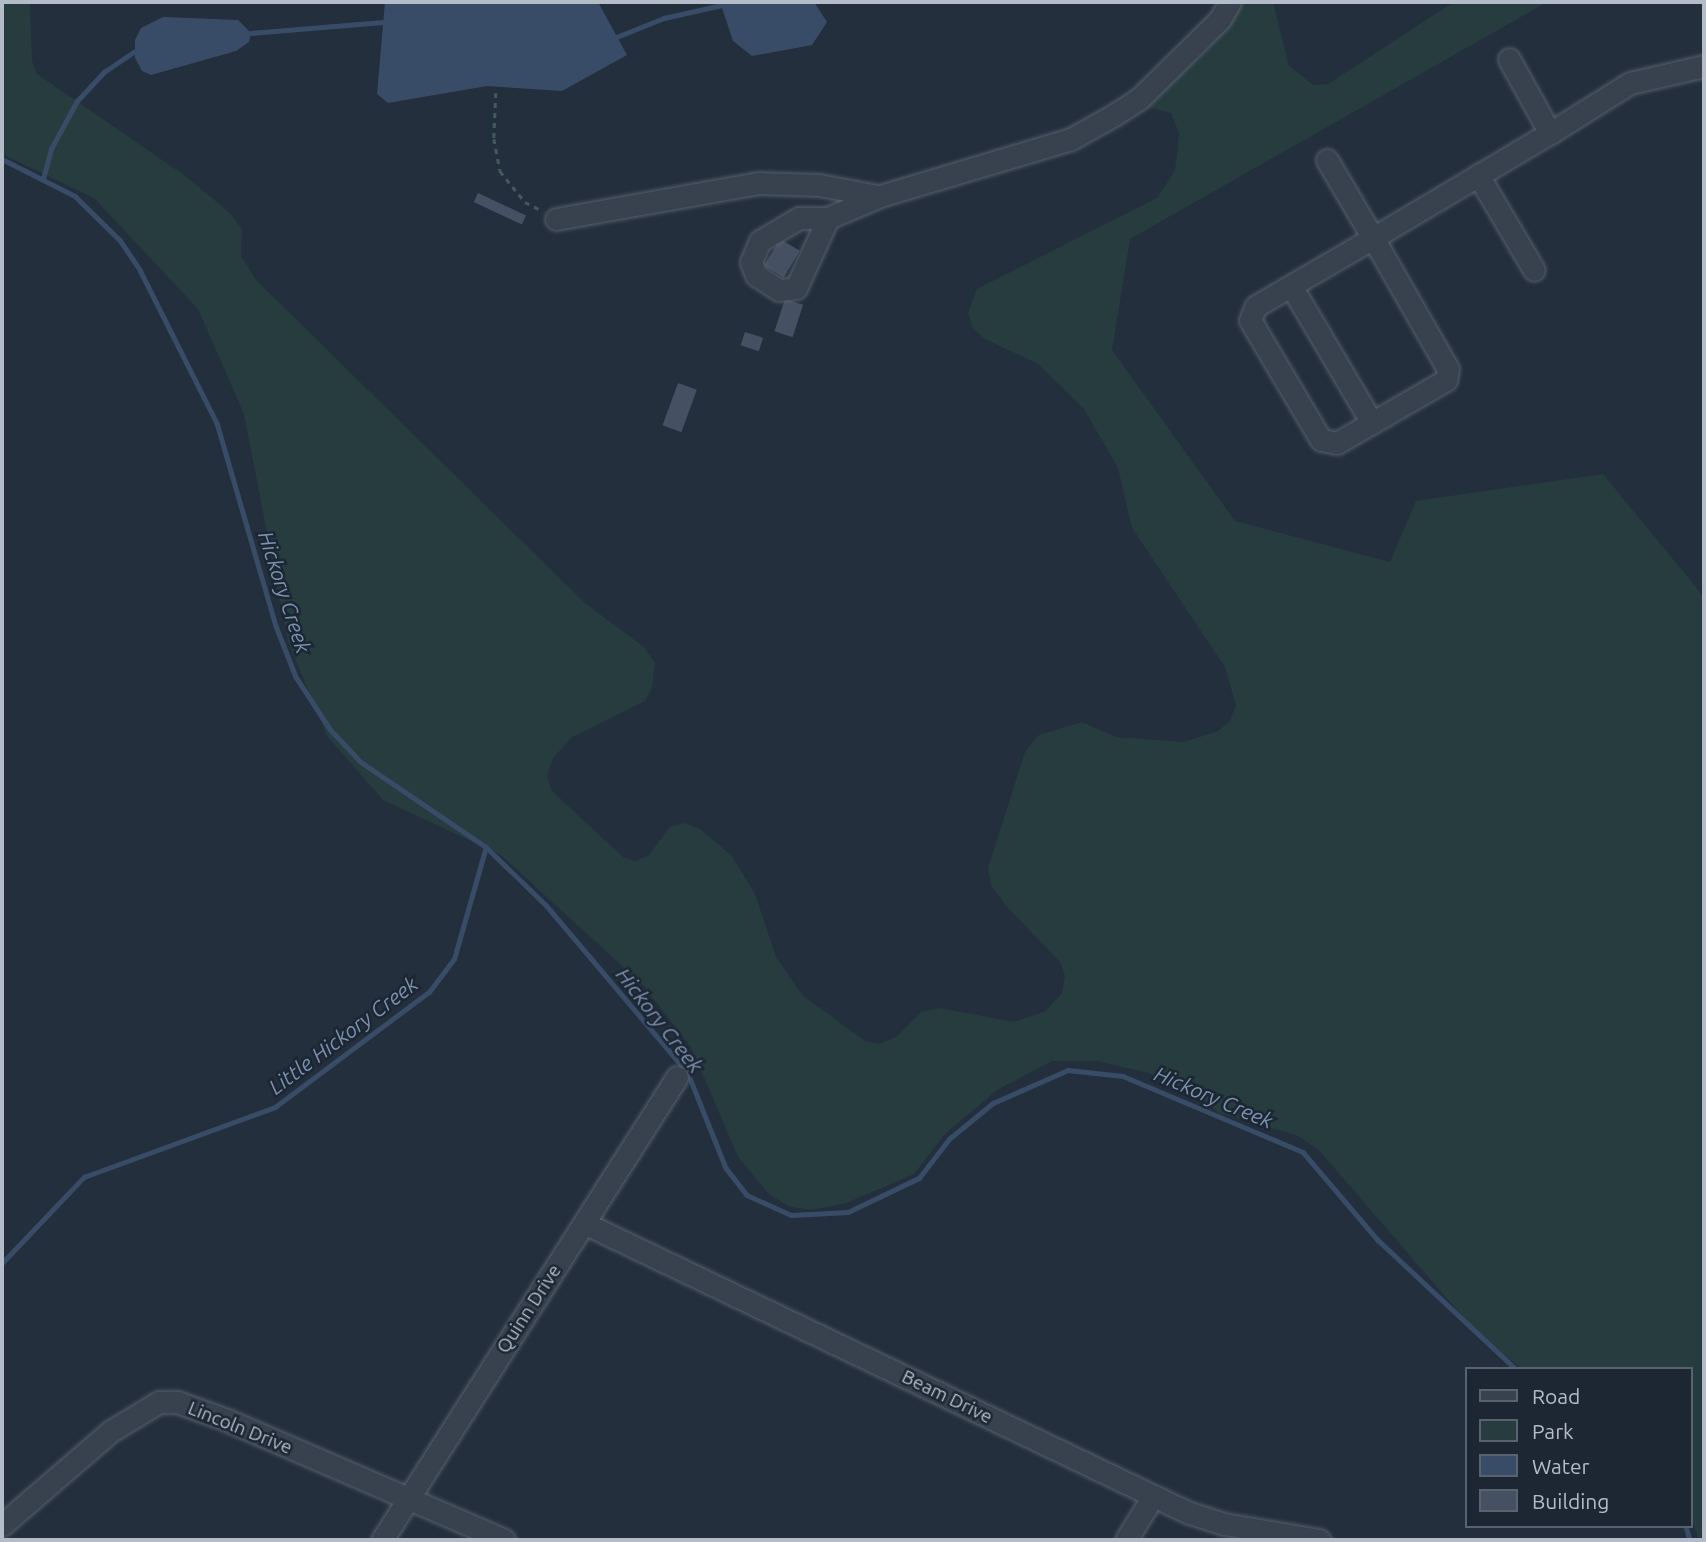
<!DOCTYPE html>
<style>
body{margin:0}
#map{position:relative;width:1706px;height:1542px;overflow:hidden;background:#242f3e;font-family:Ubuntu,sans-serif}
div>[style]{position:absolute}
.green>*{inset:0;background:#263c3f}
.water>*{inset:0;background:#394c67}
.stream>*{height:4.5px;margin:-2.25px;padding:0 2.25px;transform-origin:2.25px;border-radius:2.25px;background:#394c67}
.building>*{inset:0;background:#455162;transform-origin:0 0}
.path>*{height:2.5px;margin-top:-1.25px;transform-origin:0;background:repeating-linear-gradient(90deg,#44595c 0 5px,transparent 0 10px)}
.roads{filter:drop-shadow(0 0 2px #565f6c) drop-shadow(0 0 2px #565f6c)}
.minor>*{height:21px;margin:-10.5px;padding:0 10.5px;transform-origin:10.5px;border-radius:10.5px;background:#38414e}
span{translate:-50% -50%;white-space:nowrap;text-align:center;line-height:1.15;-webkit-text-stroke:5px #1d2633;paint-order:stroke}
.street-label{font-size:19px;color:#b4bcc9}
.water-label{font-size:21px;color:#7c92b1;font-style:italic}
.frame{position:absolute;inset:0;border:4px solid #b4bcc9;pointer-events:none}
.legend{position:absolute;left:1465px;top:1367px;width:228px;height:161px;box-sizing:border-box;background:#1d2633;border:2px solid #59626f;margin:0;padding:9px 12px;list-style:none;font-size:21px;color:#b4bcc9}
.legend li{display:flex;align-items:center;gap:14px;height:35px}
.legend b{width:35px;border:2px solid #59626f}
</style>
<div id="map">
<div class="green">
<div style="clip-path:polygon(2px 2px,30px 2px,32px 61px,37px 74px,184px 175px,230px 213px,242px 230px,241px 256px,256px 280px,586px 604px,644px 647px,655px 663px,652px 688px,645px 701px,572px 737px,553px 758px,547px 776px,552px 791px,623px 857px,635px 861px,648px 856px,670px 827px,685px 823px,700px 829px,732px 856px,755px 894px,776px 957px,803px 996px,865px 1041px,878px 1044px,896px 1037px,921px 1012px,940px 1008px,1014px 1022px,1046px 1011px,1062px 993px,1065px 976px,1060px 962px,1006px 906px,991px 885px,988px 868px,1025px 752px,1039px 735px,1082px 722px,1116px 737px,1184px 742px,1218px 731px,1230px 721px,1236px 705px,1225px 667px,1132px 528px,1118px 468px,1084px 409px,1038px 364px,983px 338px,973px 328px,968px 313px,977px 289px,1157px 198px,1175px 171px,1179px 133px,1171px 113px,1144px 106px,1209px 48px,1240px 2px,1273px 2px,1289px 66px,1313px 85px,1328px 84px,1454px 2px,1547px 2px,1130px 239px,1112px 350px,1235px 521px,1390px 562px,1416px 501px,1603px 474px,1704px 597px,1704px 1540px,1699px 1540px,1690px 1513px,1690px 1369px,1522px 1369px,1475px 1331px,1318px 1149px,1296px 1135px,1219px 1113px,1195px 1094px,1149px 1073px,1097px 1061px,1052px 1061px,997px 1090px,945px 1134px,914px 1174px,846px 1203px,811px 1210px,788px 1206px,769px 1194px,738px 1157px,691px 1047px,643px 985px,501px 855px,383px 800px,327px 736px,288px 641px,244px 414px,198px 309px,94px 198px,2px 154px)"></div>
</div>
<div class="water">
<div style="clip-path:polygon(385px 2px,598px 2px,627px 55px,562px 91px,487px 86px,388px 103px,377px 94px)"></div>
<div style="clip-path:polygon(720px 2px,814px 2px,827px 22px,812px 45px,752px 56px,733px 41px)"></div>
<div style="clip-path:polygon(163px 17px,238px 20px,251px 33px,249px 42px,236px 51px,151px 75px,142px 71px,135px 58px,135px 40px,141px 28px)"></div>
</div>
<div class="stream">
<div style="left:251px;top:33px;width:132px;rotate:-4.8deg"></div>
<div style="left:614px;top:38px;width:54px;rotate:-21.8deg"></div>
<div style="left:664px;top:18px;width:59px;rotate:-12.6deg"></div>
<div style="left:2px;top:159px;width:82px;rotate:26.9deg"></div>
<div style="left:75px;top:196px;width:63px;rotate:44.4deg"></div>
<div style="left:120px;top:240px;width:36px;rotate:56deg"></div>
<div style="left:140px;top:270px;width:171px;rotate:63.3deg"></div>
<div style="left:217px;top:423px;width:211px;rotate:73.8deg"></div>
<div style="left:276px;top:626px;width:55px;rotate:68.6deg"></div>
<div style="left:296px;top:677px;width:62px;rotate:56.8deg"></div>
<div style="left:330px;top:729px;width:45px;rotate:46.8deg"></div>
<div style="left:361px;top:762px;width:151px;rotate:34.2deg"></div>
<div style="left:486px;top:847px;width:83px;rotate:44deg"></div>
<div style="left:546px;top:905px;width:220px;rotate:49.8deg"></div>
<div style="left:688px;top:1073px;width:102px;rotate:68.2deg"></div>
<div style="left:726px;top:1168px;width:34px;rotate:52deg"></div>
<div style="left:747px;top:1195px;width:48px;rotate:24.4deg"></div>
<div style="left:791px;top:1215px;width:57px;rotate:-3deg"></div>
<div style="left:848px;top:1212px;width:79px;rotate:-25.6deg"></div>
<div style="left:919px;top:1178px;width:49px;rotate:-52.4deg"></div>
<div style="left:949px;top:1139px;width:57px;rotate:-39.3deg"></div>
<div style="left:993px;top:1103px;width:82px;rotate:-23.7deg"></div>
<div style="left:1068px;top:1070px;width:55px;rotate:6.2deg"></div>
<div style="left:1123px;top:1076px;width:195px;rotate:22.9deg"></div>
<div style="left:1303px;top:1152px;width:116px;rotate:49.6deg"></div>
<div style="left:1378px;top:1240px;width:189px;rotate:43.1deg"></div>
<div style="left:43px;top:179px;width:31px;rotate:-75deg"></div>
<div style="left:51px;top:149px;width:55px;rotate:-61.6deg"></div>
<div style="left:77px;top:101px;width:40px;rotate:-47deg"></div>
<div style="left:104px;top:72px;width:37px;rotate:-34deg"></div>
<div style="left:2px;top:1263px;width:119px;rotate:-46.4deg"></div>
<div style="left:84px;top:1177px;width:203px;rotate:-20.1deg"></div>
<div style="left:275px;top:1107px;width:192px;rotate:-36.8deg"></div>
<div style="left:429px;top:992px;width:41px;rotate:-52.9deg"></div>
<div style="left:454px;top:959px;width:116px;rotate:-74.1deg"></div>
<div style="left:1686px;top:1526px;width:15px;rotate:74deg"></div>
</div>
<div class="building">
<div style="left:478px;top:193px;width:53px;height:10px;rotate:25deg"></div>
<div style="left:780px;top:239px;width:23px;height:31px;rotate:31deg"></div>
<div style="left:785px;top:299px;width:19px;height:34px;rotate:18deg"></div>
<div style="left:745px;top:332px;width:19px;height:14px;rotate:18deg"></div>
<div style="left:678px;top:383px;width:20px;height:45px;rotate:20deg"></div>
</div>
<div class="path">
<div style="left:496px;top:93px;width:46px;rotate:92.5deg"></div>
<div style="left:494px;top:139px;width:33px;rotate:79deg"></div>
<div style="left:500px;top:171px;width:40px;rotate:51deg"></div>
<div style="left:525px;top:202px;width:18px;rotate:27deg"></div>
</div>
<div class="roads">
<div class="minor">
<div style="left:1509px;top:59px;width:85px;rotate:61deg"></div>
<div style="left:1327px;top:160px;width:91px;rotate:59.5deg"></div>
<div style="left:1373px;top:238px;width:151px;rotate:60.2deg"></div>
<div style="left:1448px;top:369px;width:11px;rotate:100deg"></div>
<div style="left:1446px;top:380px;width:126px;rotate:150deg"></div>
<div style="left:1337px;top:443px;width:16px;rotate:-169deg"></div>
<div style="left:1321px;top:440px;width:139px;rotate:-120.6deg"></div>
<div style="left:1250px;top:320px;width:15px;rotate:-67deg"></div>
<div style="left:1256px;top:306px;width:135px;rotate:-30.2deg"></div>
<div style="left:1373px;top:238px;width:206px;rotate:-30.7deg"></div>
<div style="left:1550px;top:133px;width:94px;rotate:-32deg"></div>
<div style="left:1630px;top:83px;width:76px;rotate:-12.9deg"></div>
<div style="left:1478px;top:175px;width:110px;rotate:59.5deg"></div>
<div style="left:828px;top:218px;width:77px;rotate:114.6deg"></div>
<div style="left:796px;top:288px;width:17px;rotate:173deg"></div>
<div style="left:779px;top:290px;width:27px;rotate:-147deg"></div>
<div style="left:756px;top:275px;width:14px;rotate:-111deg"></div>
<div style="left:751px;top:262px;width:23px;rotate:-67deg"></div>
<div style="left:760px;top:241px;width:45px;rotate:-30.5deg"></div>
<div style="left:799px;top:218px;width:29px"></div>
<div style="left:828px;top:218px;width:56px;rotate:-22.9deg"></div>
<div style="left:880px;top:196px;width:199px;rotate:-16.6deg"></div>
<div style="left:1071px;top:139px;width:49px;rotate:-29.2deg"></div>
<div style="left:1114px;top:115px;width:31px;rotate:-33deg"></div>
<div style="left:1140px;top:98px;width:112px;rotate:-44.6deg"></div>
<div style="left:1220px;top:19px;width:20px;rotate:-60deg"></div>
<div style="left:556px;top:219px;width:205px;rotate:-10.1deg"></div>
<div style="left:758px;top:183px;width:61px;rotate:1.9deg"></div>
<div style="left:819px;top:185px;width:60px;rotate:10.6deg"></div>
<div style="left:1291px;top:286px;width:159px;rotate:59.4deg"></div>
<div style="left:584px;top:1223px;width:669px;rotate:25.61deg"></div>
<div style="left:1187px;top:1512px;width:39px;rotate:18deg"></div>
<div style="left:1224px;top:1524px;width:97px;rotate:9.5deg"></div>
<div style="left:2px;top:1525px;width:144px;rotate:-40.8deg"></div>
<div style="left:111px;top:1431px;width:56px;rotate:-31.1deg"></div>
<div style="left:159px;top:1402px;width:18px"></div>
<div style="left:177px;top:1402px;width:53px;rotate:19.8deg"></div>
<div style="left:227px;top:1420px;width:302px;rotate:23.4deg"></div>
<div style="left:382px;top:1540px;width:549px;rotate:-57.5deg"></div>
<div style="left:1126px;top:1540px;width:52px;rotate:-58.5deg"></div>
</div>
</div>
<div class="street-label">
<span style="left:529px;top:1309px;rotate:-57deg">Quinn Drive</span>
<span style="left:947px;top:1397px;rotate:26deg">Beam Drive</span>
<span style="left:240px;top:1428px;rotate:22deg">Lincoln Drive</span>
</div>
<div class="water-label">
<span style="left:285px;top:592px;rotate:72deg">Hickory Creek</span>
<span style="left:660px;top:1020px;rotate:52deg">Hickory Creek</span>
<span style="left:343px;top:1035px;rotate:-37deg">Little Hickory Creek</span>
<span style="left:1214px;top:1097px;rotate:23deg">Hickory Creek</span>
</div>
<div class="frame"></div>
<ul class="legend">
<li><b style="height:9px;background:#38414e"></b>Road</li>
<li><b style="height:19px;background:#263c3f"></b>Park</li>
<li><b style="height:19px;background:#394c67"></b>Water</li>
<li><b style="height:19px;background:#455162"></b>Building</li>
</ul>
</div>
